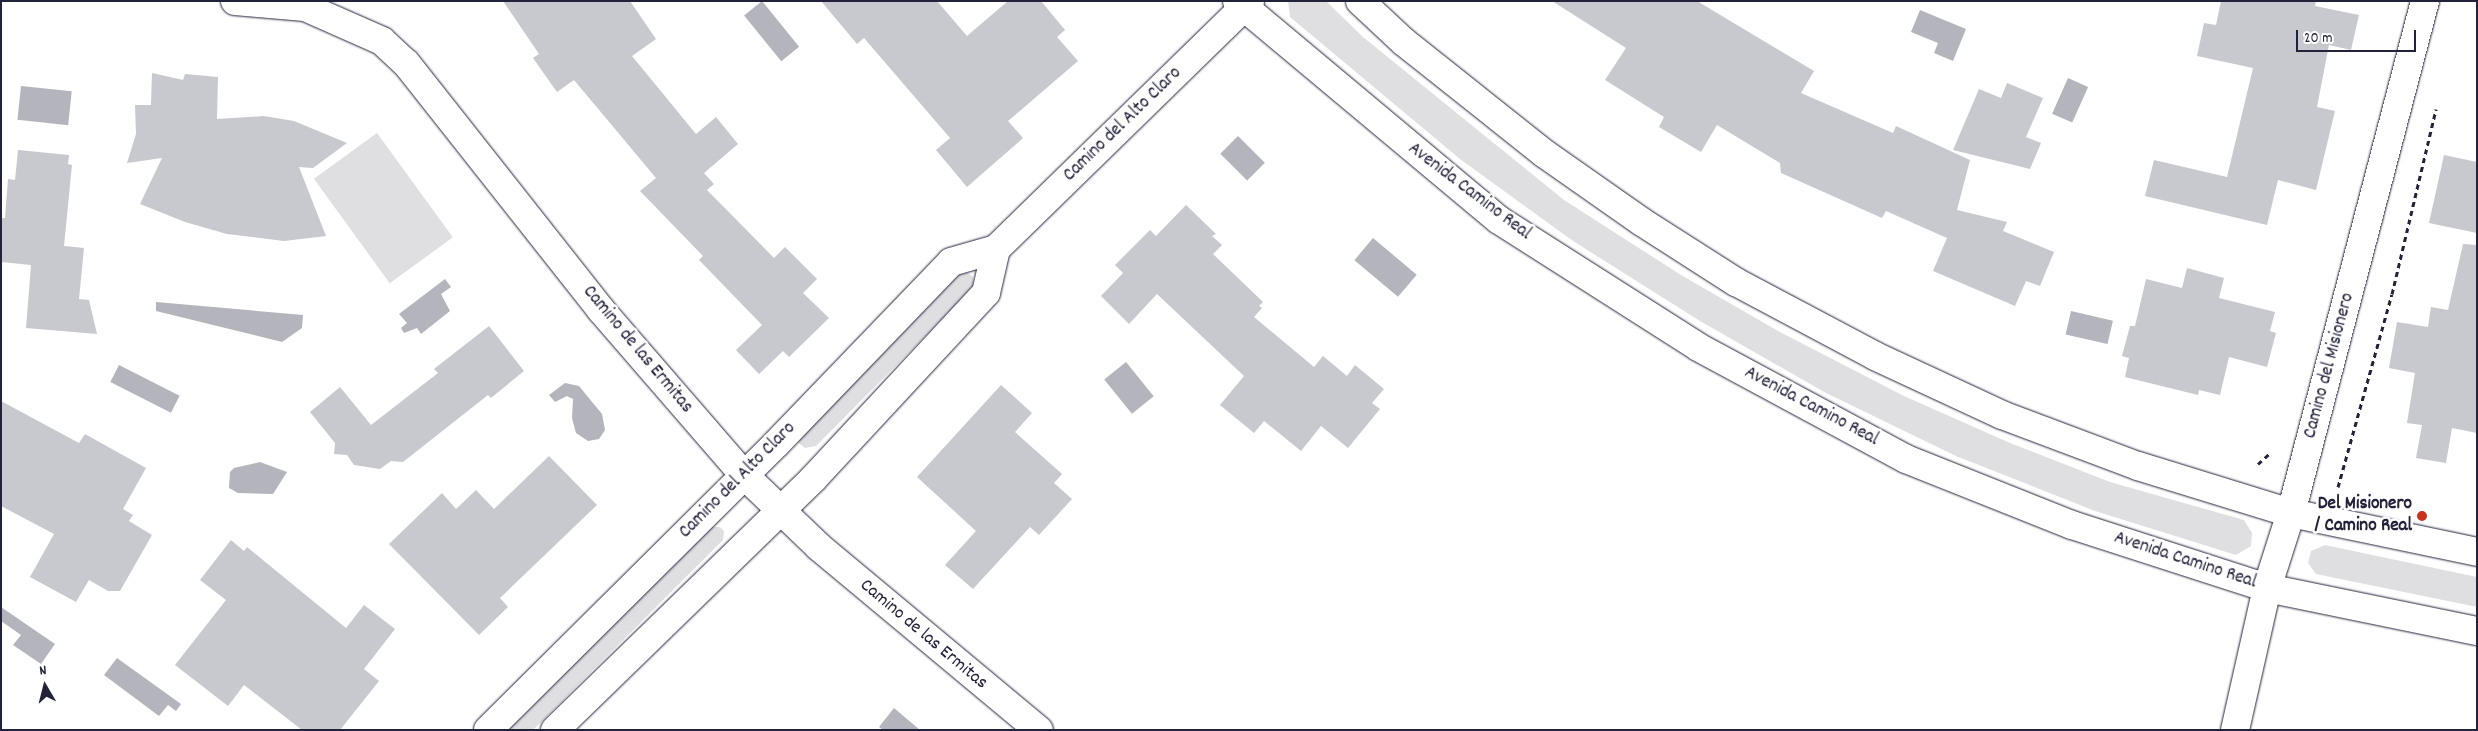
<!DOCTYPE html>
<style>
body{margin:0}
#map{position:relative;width:2478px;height:731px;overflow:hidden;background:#fff;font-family:Dekko,sans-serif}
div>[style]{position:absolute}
.green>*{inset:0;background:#dfdfe2;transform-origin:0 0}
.water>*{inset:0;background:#b4b4bc;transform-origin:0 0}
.building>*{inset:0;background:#c8c8cf}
.path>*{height:3px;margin-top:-1.5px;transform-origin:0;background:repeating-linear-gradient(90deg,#22223b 0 5px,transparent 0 9px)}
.roads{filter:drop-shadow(0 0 1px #22223b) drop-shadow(0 0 1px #22223b)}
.minor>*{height:28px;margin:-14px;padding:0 14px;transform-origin:14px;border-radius:14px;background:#fff}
.secondary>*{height:28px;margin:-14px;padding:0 14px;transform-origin:14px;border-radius:14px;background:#fff}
.dots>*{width:14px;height:14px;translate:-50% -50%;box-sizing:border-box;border:2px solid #fff;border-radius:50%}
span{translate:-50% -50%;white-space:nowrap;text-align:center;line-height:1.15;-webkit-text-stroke:5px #fff;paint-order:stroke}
.street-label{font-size:19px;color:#22223b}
.poi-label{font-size:19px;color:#22223b;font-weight:700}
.right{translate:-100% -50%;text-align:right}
.frame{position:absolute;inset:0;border:2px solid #22223b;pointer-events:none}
.north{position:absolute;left:20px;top:661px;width:50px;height:50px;-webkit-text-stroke:4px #fff;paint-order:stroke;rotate:352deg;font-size:14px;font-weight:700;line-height:20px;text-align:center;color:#22223b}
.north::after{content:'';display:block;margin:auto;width:18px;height:22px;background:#22223b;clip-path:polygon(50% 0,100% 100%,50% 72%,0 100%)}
.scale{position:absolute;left:2296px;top:30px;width:120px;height:22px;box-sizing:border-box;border:2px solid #22223b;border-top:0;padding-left:6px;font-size:15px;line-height:18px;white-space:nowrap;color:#22223b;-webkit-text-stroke:4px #fff;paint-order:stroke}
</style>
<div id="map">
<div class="green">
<div style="clip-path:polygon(1288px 1px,1326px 1px,1363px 37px,1564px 200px,1681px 275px,1778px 331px,1904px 396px,2010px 443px,2110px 482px,2244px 520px,2252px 533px,2251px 546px,2236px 555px,2095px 511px,1956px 456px,1826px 393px,1700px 321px,1573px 241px,1460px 159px,1290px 17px)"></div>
<div style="left:377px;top:133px;width:129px;height:78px;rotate:54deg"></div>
<div style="clip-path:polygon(968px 273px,973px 277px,974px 287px,816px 446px,805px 448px,799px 443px,800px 434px,959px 274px)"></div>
<div style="clip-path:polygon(708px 527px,720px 527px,724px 531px,723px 540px,533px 730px,507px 730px)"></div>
<div style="clip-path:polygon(2325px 545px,2477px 577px,2477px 607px,2316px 574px,2308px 563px,2311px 551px)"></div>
</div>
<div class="water">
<div style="left:762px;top:1px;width:59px;height:23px;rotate:51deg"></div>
<div style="clip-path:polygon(1920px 10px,1966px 29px,1953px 61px,1934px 53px,1938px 43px,1911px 32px)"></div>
<div style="left:2068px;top:78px;width:22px;height:39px;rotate:24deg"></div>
<div style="left:21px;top:86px;width:51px;height:34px;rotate:6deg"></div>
<div style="left:1238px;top:136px;width:38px;height:25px;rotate:45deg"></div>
<div style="left:1373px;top:238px;width:57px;height:29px;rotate:40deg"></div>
<div style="clip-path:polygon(445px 279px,451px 287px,441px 294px,450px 311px,421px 334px,417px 328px,404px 333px,401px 328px,407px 323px,399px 314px)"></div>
<div style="clip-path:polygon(156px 302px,303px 315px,302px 328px,282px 342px,156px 311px)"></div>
<div style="left:2071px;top:311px;width:43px;height:24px;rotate:13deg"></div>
<div style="left:1126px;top:362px;width:44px;height:28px;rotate:51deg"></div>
<div style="left:119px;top:365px;width:68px;height:19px;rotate:27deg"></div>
<div style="clip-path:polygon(565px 383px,579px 386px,602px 414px,605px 430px,599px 439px,588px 441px,576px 433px,572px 418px,573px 399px,567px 396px,555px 402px,549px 395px)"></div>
<div style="clip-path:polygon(260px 462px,287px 472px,273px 494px,238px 493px,229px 488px,230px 472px,234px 468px)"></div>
<div style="clip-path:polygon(1px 607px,55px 644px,41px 664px,13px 645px,21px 635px,1px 621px)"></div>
<div style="clip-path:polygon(117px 658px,181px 704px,176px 711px,168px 705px,159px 716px,104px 675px)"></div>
<div style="clip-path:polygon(894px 708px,920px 730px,883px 730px,879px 727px)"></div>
</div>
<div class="building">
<div style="clip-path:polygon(503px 1px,630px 1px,656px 39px,632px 56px,696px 134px,716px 117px,738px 144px,704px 173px,714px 184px,707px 190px,774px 258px,785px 247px,817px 279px,803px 293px,829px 318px,789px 357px,783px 351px,759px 374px,736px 350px,762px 325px,699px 260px,703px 256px,640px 191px,656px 178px,574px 80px,557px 92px,533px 58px,539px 54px)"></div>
<div style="clip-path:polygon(821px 1px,937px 1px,967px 36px,1008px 1px,1041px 1px,1065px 30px,1057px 37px,1078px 61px,1008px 121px,1023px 138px,967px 187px,936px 150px,950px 138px,864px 38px,857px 44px)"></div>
<div style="clip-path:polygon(1552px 1px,1697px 1px,1814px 71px,1801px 93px,1893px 133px,1896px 126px,1970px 160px,1957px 210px,2007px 222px,2003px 231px,2054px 252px,2040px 286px,2026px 281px,2015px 306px,1933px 271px,1947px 238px,1886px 211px,1882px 218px,1781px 173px,1780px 163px,1717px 125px,1701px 152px,1659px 127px,1664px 117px,1605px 80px,1626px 48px)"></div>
<div style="clip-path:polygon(2221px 1px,2316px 1px,2315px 6px,2359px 15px,2351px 50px,2329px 45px,2317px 107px,2335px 111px,2316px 190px,2278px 180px,2267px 225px,2145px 196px,2154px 160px,2227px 177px,2253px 68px,2197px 56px,2204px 23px,2216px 25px)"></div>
<div style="clip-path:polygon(152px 73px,183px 80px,185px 74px,218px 77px,217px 119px,264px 116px,294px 121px,347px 143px,313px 168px,299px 167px,326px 236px,284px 241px,227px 234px,185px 222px,140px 204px,162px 158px,127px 163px,136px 134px,135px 105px,151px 105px)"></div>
<div style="clip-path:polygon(2007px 83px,2043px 98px,2026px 137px,2041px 143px,2030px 169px,1953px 150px,1979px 89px,2001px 98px)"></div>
<div style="clip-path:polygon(18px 150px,69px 155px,68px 164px,72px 165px,64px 246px,84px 248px,79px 299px,89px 300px,97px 334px,26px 328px,31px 265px,1px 262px,1px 218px,5px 218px,8px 179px,15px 180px)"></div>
<div style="clip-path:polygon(2444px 155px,2477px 162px,2477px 233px,2429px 223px)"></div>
<div style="clip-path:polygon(1186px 205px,1216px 234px,1212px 236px,1222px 245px,1213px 254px,1263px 302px,1259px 306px,1262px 308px,1254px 317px,1314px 367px,1323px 356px,1347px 376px,1355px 365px,1384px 389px,1372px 403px,1380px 409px,1348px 448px,1321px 426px,1301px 451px,1264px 421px,1254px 433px,1220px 405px,1244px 376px,1157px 294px,1129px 324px,1101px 296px,1123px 273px,1115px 265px,1150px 230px,1156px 236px)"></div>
<div style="clip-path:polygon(2463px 244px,2477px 245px,2477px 433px,2452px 428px,2446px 463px,2416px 458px,2422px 425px,2407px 423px,2415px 373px,2389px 368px,2397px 322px,2428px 327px,2431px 307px,2448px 310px)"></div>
<div style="clip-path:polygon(2187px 268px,2224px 278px,2219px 298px,2275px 312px,2270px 331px,2276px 333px,2267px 367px,2229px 357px,2220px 395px,2199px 390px,2198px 395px,2125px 377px,2129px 358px,2122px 356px,2130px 326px,2135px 326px,2146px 279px,2182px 288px)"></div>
<div style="clip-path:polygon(489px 326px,524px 371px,491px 398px,488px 395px,403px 462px,391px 461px,380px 469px,354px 465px,347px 455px,334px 454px,335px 443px,310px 412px,340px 387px,371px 425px,438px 373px,434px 369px)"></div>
<div style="clip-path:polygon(1001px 385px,1032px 413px,1015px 432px,1062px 474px,1054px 483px,1072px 499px,1039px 535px,1030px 527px,973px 589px,945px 565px,976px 531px,917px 477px)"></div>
<div style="clip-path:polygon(1px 401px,79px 443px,85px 434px,146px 468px,123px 509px,133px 515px,129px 521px,152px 535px,120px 591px,108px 591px,89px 580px,76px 602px,30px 577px,54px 534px,1px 506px)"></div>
<div style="clip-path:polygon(549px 456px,597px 505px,500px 598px,508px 607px,479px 635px,389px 544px,442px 493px,456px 509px,476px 490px,494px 509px)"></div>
<div style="clip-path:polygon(231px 540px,244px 551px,247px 547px,346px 628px,364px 605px,395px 629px,364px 669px,379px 681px,340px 730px,302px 730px,244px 685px,228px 706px,175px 665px,226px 600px,200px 580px)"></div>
</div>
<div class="path">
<div style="left:2258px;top:464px;width:15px;rotate:-42deg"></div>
<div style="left:2338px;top:487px;width:200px;rotate:-74.4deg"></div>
<div style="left:2392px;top:294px;width:190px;rotate:-76.6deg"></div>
</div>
<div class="roads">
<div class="minor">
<div style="left:235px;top:1px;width:70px;rotate:4.9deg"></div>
<div style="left:305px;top:7px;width:84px;rotate:23.8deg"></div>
<div style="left:382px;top:41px;width:33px;rotate:43deg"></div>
<div style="left:406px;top:63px;width:315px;rotate:51.7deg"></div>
<div style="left:601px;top:310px;width:217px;rotate:49.1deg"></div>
<div style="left:743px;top:474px;width:105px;rotate:43.8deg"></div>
<div style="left:819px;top:547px;width:286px;rotate:39.8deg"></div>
<div style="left:488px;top:730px;width:406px;rotate:-44.8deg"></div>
<div style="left:776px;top:444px;width:252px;rotate:-46.1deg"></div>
<div style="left:951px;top:262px;width:47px;rotate:-16.1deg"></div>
<div style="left:996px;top:249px;width:355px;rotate:-44.3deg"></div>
<div style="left:555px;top:730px;width:360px;rotate:-44.2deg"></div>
<div style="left:813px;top:479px;width:254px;rotate:-47.1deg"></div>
<div style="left:986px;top:293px;width:45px;rotate:-77.2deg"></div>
<div style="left:2235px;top:730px;width:146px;rotate:-77.3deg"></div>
<div style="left:2267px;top:588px;width:79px;rotate:-72.3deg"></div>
<div style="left:2291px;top:513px;width:529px;rotate:-75.33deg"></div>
</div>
<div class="secondary">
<div style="left:1237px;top:1px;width:341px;rotate:39.9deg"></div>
<div style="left:1499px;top:220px;width:236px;rotate:32.5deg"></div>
<div style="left:1698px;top:347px;width:236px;rotate:28.3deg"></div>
<div style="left:1906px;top:459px;width:179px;rotate:21.7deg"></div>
<div style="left:2072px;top:525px;width:205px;rotate:17.9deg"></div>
<div style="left:2267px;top:588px;width:214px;rotate:11.6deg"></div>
<div style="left:1360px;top:1px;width:60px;rotate:43deg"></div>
<div style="left:1404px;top:42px;width:180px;rotate:38.5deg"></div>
<div style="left:1545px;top:154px;width:118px;rotate:35deg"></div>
<div style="left:1642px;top:222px;width:112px;rotate:32.6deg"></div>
<div style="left:1736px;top:282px;width:157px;rotate:28deg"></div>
<div style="left:1875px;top:356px;width:140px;rotate:24.9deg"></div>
<div style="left:2002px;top:415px;width:145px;rotate:20.6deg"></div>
<div style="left:2138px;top:466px;width:160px;rotate:17.1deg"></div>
<div style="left:2291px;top:513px;width:190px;rotate:11.8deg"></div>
</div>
</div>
<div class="dots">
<div style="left:2422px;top:516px;background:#c8321e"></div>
</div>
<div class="street-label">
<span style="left:1123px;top:125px;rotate:-44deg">Camino del Alto Claro</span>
<span style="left:1469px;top:192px;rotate:37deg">Avenida Camino Real</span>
<span style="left:637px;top:350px;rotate:50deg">Camino de las Ermitas</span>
<span style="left:2330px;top:366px;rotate:-75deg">Camino del Misionero</span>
<span style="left:1811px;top:407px;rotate:28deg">Avenida Camino Real</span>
<span style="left:738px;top:481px;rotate:-45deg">Camino del Alto Claro</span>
<span style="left:2185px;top:561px;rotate:18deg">Avenida Camino Real</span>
<span style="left:923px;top:635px;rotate:40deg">Camino de las Ermitas</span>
</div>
<div class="poi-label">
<span class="right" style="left:2412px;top:516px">Del Misionero<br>/ Camino Real</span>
</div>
<div class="frame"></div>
<div class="north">N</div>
<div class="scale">20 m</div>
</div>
